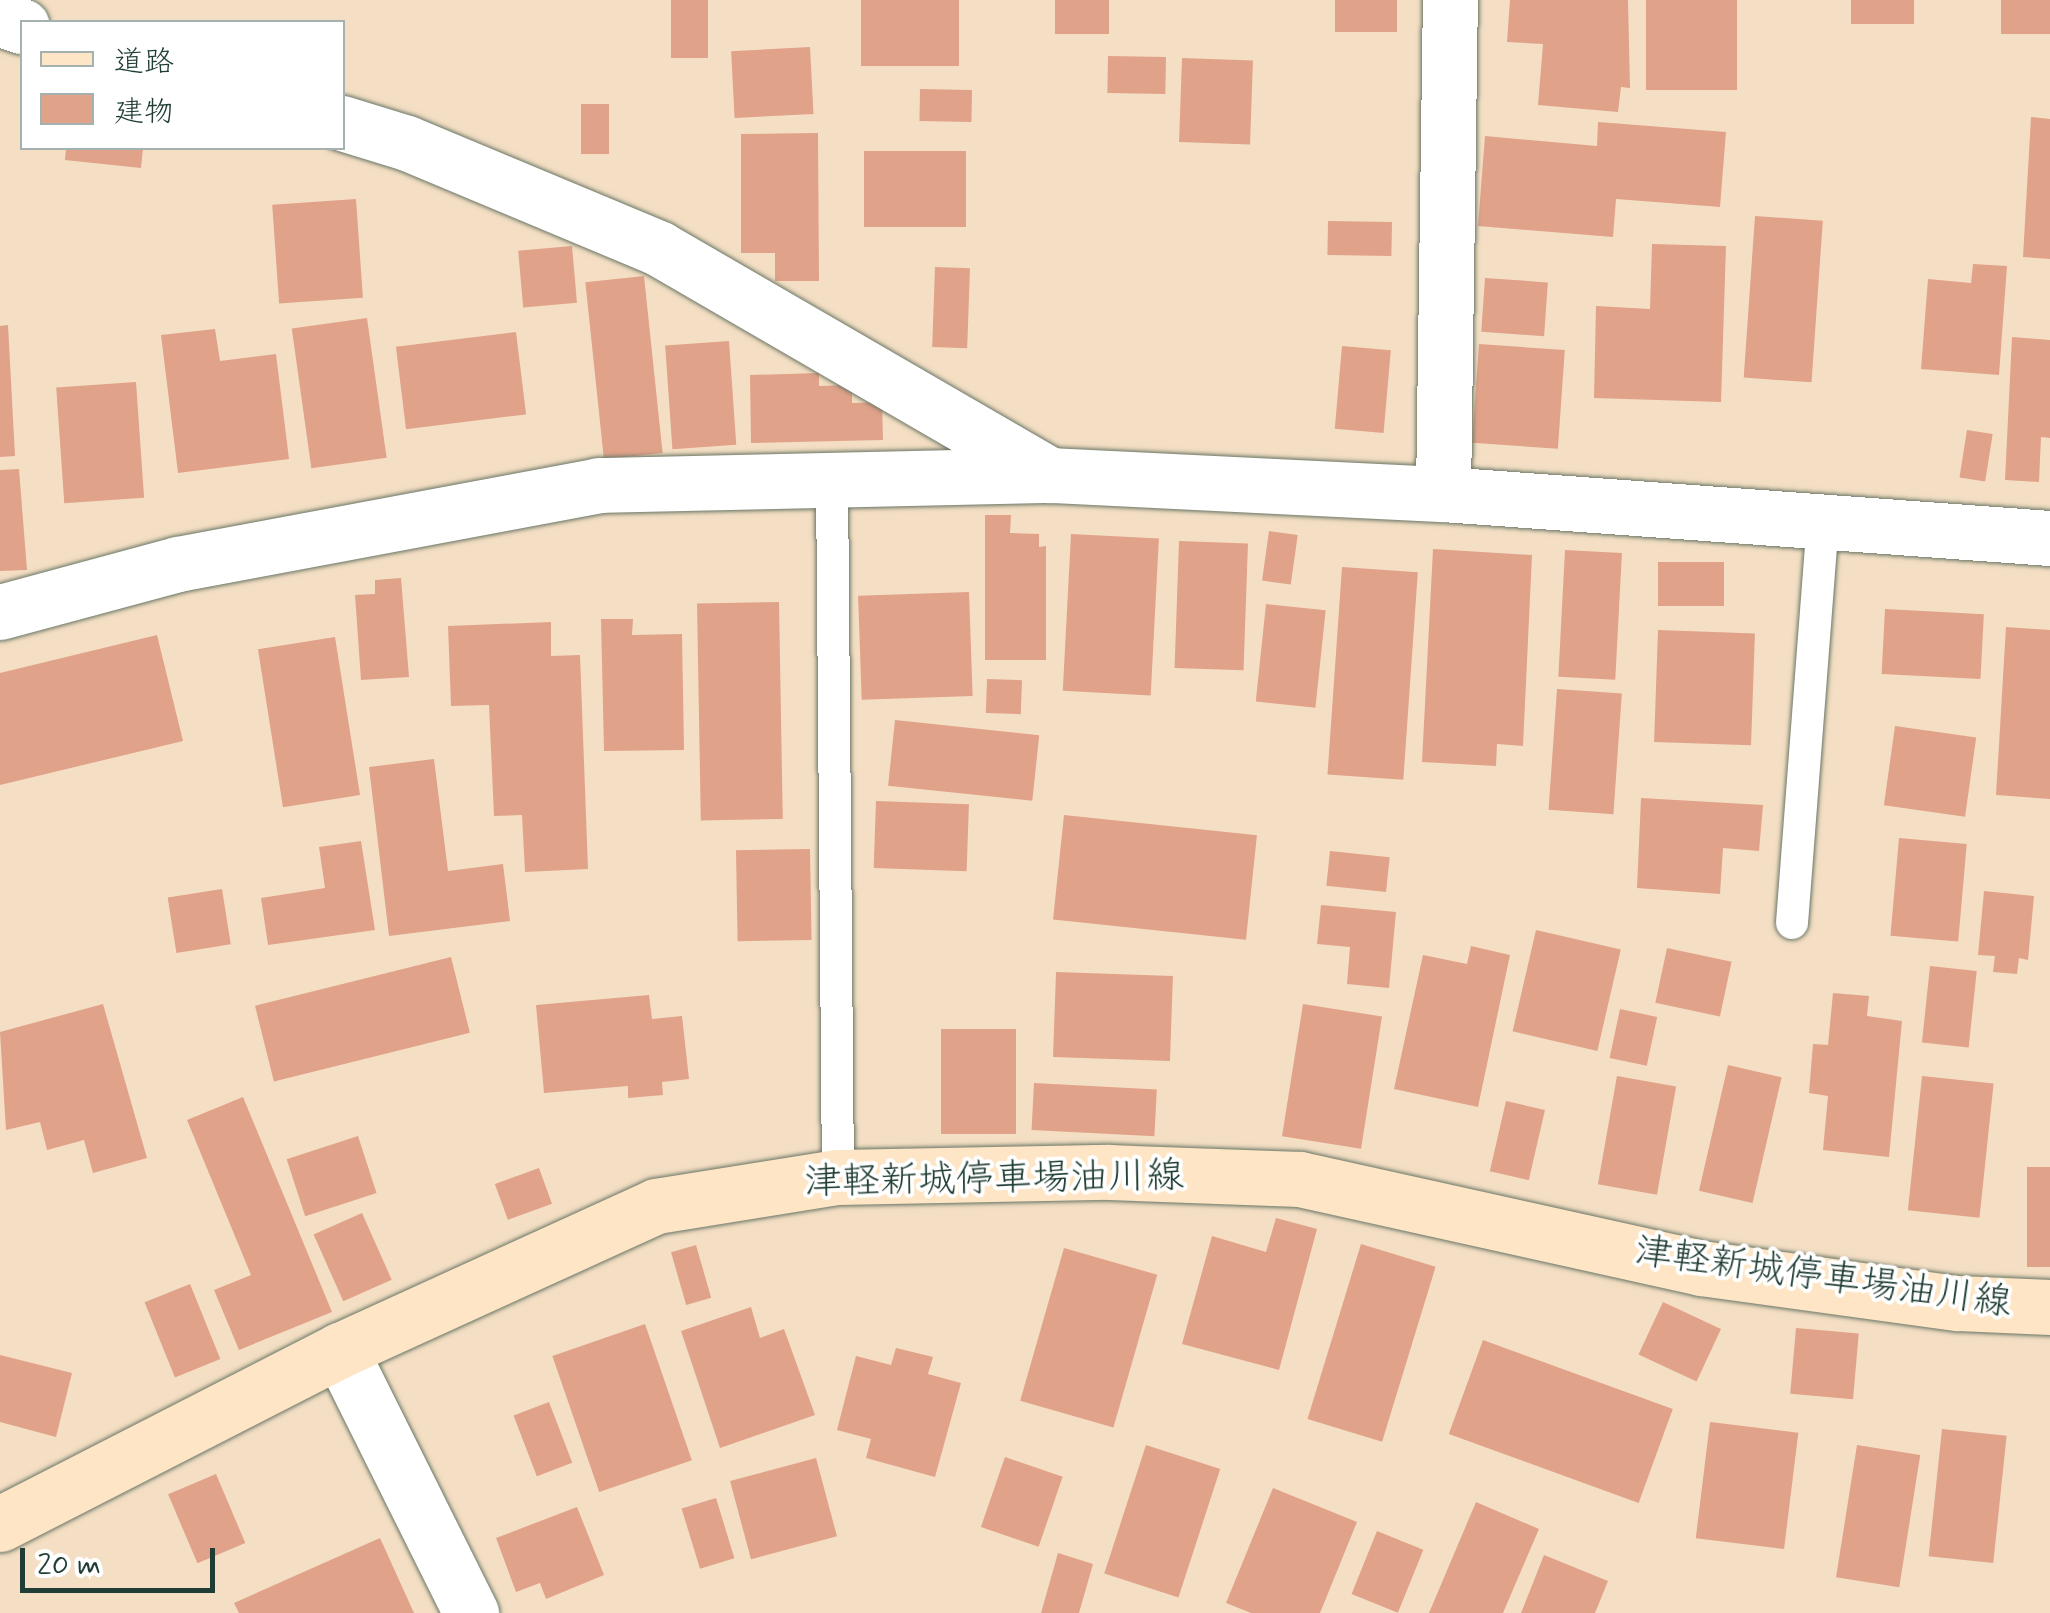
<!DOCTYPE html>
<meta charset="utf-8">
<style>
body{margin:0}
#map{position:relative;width:2050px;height:1613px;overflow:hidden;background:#f4dfc4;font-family:Mynerve,"Klee One",sans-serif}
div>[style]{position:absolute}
.building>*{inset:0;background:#e1a28a;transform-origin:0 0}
.roads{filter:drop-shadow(0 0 2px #6a7666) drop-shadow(0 0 2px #6a7666)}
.lane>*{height:32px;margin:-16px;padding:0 16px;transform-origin:16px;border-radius:16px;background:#fff}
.street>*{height:55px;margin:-27.5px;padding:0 27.5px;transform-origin:27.5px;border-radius:27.5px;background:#fff}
.secondary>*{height:55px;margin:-27.5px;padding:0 27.5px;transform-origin:27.5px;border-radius:27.5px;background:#fde5c5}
span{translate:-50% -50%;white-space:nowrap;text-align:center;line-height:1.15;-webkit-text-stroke:8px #fff;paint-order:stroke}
.street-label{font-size:38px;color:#1f3d34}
.legend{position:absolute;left:20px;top:20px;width:325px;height:130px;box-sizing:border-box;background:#fff;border:2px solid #a5b1ae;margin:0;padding:12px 18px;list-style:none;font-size:30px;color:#1f3d34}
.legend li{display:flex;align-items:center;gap:20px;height:50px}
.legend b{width:50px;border:2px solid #a5b1ae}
.scale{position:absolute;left:20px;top:1548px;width:195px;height:45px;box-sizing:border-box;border:5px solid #1f3d34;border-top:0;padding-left:12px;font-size:30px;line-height:35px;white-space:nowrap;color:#1f3d34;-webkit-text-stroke:8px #fff;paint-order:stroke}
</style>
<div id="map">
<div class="building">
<div style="left:671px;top:0;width:37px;height:58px"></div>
<div style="left:861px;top:0;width:98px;height:66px"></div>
<div style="left:1055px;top:0;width:54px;height:34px"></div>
<div style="left:1335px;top:0;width:62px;height:32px"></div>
<div style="clip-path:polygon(1510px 0,1628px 0,1630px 88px,1621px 87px,1618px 112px,1538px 105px,1543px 44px,1507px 42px)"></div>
<div style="left:1646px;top:0;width:91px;height:90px"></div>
<div style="left:1851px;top:0;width:63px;height:24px"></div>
<div style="left:2001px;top:0;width:49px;height:34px"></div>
<div style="left:810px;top:47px;width:67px;height:79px;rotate:87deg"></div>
<div style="left:1108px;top:56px;width:58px;height:37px;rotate:1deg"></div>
<div style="left:1182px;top:58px;width:71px;height:84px;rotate:2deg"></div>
<div style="left:920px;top:89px;width:52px;height:32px;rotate:1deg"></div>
<div style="left:581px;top:104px;width:28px;height:50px"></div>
<div style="clip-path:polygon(2031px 117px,2050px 119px,2050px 259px,2023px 257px)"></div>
<div style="clip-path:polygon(1598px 122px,1726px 132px,1720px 207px,1616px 199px,1613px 237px,1478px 226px,1485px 136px,1597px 146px)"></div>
<div style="clip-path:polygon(818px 133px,819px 281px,775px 281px,775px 253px,741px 253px,741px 134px)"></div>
<div style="clip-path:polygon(66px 148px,143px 148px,141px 168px,65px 160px)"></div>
<div style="left:864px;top:151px;width:102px;height:76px"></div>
<div style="left:356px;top:199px;width:99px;height:84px;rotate:86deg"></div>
<div style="left:1755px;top:216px;width:68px;height:162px;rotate:4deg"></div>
<div style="left:1328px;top:221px;width:64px;height:34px;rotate:1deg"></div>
<div style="clip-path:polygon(1652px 244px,1726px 246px,1721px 402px,1594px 398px,1596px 306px,1650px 309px)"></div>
<div style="left:572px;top:246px;width:57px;height:54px;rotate:85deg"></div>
<div style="clip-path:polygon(1973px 264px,2007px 266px,1999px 375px,1921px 369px,1928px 279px,1971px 283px)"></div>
<div style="left:935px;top:267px;width:35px;height:80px;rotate:2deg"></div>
<div style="left:644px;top:276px;width:178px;height:59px;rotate:84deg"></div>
<div style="left:1485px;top:278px;width:63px;height:54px;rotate:4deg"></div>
<div style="left:367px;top:318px;width:141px;height:76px;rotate:82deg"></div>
<div style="clip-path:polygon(8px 325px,15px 456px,0 457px,0 326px)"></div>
<div style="clip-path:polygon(215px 329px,220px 361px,276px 354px,289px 459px,178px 473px,161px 335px)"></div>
<div style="left:516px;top:332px;width:83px;height:121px;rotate:83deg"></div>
<div style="clip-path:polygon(2012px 337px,2050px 340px,2050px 438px,2041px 437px,2039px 482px,2005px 480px)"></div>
<div style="left:729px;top:341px;width:104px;height:64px;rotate:86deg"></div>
<div style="left:1479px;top:344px;width:86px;height:99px;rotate:4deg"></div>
<div style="left:1342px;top:346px;width:49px;height:83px;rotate:5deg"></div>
<div style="clip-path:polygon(819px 373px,819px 386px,852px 385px,852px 403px,882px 402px,883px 440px,751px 443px,750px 375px)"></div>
<div style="left:136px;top:382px;width:116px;height:80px;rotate:86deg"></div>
<div style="left:1967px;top:430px;width:26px;height:48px;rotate:9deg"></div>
<div style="clip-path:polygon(19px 469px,27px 570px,0 571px,0 470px)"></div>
<div style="clip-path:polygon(985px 515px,1011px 515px,1010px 533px,1039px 534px,1039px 547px,1046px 546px,1046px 660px,985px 660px)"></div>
<div style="left:1269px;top:531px;width:29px;height:50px;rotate:8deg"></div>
<div style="left:1071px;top:534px;width:88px;height:157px;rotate:3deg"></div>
<div style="left:1179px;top:541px;width:69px;height:127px;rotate:2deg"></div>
<div style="clip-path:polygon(1433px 549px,1532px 555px,1523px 746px,1497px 744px,1496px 766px,1422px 762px)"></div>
<div style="left:1565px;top:550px;width:57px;height:127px;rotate:3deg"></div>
<div style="left:1658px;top:562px;width:66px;height:44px"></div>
<div style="left:1342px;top:567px;width:76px;height:208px;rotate:4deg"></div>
<div style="clip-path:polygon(401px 578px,409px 677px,361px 680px,355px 595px,375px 594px,375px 580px)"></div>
<div style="left:969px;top:592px;width:104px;height:111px;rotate:88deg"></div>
<div style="left:779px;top:602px;width:217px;height:82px;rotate:89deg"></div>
<div style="left:1266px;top:604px;width:60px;height:98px;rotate:6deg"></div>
<div style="left:1885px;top:609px;width:99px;height:65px;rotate:3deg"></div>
<div style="clip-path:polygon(601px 619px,633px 619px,632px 635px,682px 634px,684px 750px,604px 751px)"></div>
<div style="clip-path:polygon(551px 622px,551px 656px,580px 655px,588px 869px,525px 872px,522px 815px,494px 816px,489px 705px,451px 706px,448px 626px)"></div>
<div style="clip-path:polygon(2006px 627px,2050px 630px,2050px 799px,1996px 795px)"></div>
<div style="left:1658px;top:630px;width:97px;height:112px;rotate:2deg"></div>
<div style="clip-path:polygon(157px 635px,183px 741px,0 785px,0 673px)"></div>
<div style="left:335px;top:637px;width:160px;height:78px;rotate:81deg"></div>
<div style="left:987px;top:679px;width:35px;height:34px;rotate:2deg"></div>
<div style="left:1557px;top:689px;width:65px;height:121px;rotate:4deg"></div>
<div style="left:895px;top:720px;width:145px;height:66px;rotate:6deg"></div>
<div style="left:1895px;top:726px;width:82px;height:80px;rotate:8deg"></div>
<div style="clip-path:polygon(434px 759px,448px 871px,503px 864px,510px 921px,389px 936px,369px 767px)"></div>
<div style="clip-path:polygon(1641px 798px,1763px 805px,1759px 851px,1723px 848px,1720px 894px,1637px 888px)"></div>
<div style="left:876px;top:801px;width:93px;height:67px;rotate:2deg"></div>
<div style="left:1064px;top:815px;width:194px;height:105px;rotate:6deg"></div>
<div style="left:1899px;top:838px;width:68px;height:98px;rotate:5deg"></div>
<div style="clip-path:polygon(361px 841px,375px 930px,268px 945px,261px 898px,325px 888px,319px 847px)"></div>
<div style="left:810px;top:849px;width:91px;height:74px;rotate:89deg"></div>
<div style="left:1330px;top:851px;width:60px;height:35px;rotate:6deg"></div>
<div style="left:222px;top:889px;width:56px;height:55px;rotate:81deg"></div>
<div style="clip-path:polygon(1984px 891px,2034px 896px,2028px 960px,2019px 958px,2017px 974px,1993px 972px,1995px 956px,1978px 955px)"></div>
<div style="clip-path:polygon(1321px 905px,1396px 912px,1389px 988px,1347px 984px,1350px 947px,1317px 944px)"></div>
<div style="left:1536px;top:930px;width:87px;height:104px;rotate:13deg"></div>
<div style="clip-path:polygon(1471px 946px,1510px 955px,1478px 1107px,1394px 1089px,1423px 955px,1467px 964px)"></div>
<div style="left:1667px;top:948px;width:66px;height:56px;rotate:12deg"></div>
<div style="left:451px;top:957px;width:78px;height:202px;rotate:76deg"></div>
<div style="left:1930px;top:966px;width:47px;height:77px;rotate:6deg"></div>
<div style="left:1056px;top:972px;width:117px;height:85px;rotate:2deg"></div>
<div style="clip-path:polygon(1833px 993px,1869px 996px,1867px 1016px,1902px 1021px,1889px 1157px,1823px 1150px,1828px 1096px,1809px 1093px,1813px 1044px,1828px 1045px)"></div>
<div style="clip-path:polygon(649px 995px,652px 1019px,682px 1016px,689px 1079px,662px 1082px,663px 1095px,628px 1098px,628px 1086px,544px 1093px,536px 1005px)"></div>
<div style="clip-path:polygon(103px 1004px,147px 1158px,93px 1173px,84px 1140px,47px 1150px,40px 1122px,6px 1130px,0 1032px)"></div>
<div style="left:1303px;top:1004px;width:80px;height:134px;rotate:9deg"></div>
<div style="left:1620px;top:1009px;width:38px;height:50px;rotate:12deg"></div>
<div style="left:941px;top:1029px;width:75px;height:105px"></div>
<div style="left:1728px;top:1065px;width:55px;height:129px;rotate:13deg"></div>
<div style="left:1617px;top:1076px;width:60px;height:110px;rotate:10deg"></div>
<div style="left:1922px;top:1076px;width:72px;height:135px;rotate:6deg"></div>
<div style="left:1034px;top:1083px;width:123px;height:47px;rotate:3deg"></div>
<div style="clip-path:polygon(243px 1097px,332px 1312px,239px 1350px,214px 1290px,251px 1275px,187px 1120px)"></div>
<div style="left:1506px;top:1101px;width:40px;height:72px;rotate:13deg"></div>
<div style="left:358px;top:1136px;width:60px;height:75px;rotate:72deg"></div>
<div style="left:2027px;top:1167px;width:23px;height:100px"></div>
<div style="left:539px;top:1168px;width:38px;height:47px;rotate:70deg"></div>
<div style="left:362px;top:1213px;width:73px;height:53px;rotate:66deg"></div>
<div style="clip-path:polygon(1276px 1218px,1317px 1229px,1279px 1370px,1182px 1344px,1212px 1236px,1266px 1252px)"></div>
<div style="left:1361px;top:1244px;width:78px;height:183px;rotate:17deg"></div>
<div style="left:696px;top:1245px;width:55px;height:26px;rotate:74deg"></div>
<div style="left:1064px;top:1248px;width:97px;height:159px;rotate:16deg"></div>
<div style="left:190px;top:1284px;width:81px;height:49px;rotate:68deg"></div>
<div style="left:1663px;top:1302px;width:64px;height:58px;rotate:25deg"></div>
<div style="clip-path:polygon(751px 1307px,760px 1338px,784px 1329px,815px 1415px,720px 1448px,681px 1331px)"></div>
<div style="left:645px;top:1324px;width:144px;height:98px;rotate:71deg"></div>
<div style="left:1796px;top:1328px;width:63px;height:66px;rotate:5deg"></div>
<div style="left:1483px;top:1340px;width:202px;height:100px;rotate:20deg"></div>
<div style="clip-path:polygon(896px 1348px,933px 1357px,928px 1374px,961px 1383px,935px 1477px,866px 1458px,871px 1439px,837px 1430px,856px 1356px,891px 1365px)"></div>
<div style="clip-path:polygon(0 1355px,72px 1373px,56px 1437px,0 1422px)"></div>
<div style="left:549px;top:1402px;width:65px;height:38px;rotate:69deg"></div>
<div style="left:1710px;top:1422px;width:89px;height:117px;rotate:7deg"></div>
<div style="left:1942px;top:1429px;width:65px;height:128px;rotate:6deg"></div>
<div style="left:1146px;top:1445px;width:78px;height:135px;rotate:18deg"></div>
<div style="left:1857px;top:1445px;width:64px;height:134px;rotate:9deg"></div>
<div style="left:1005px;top:1457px;width:61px;height:74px;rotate:19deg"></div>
<div style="left:816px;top:1458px;width:81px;height:89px;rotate:75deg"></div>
<div style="left:216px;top:1474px;width:75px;height:52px;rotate:67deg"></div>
<div style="clip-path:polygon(1273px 1488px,1357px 1522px,1320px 1613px,1251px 1613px,1226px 1603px)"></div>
<div style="left:716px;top:1498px;width:63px;height:36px;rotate:73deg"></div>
<div style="clip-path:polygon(1476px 1502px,1539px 1529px,1503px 1613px,1429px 1613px)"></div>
<div style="clip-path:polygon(577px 1507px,604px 1575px,546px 1599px,540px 1583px,516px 1592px,496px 1538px)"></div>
<div style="left:1377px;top:1531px;width:50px;height:68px;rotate:22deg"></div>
<div style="clip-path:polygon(380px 1538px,414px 1613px,239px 1613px,234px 1603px)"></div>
<div style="clip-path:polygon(1058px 1553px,1093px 1564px,1079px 1613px,1041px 1613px)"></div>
<div style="clip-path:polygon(1544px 1555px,1608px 1581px,1595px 1613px,1521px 1613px)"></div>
</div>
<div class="roads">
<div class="lane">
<div style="left:832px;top:479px;width:698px;rotate:89.51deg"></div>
<div style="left:1792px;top:923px;width:400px;rotate:-85.6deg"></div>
</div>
<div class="street">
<div style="left:0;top:19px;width:23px;rotate:18deg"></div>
<div style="left:342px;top:123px;width:68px;rotate:17.1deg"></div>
<div style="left:407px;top:143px;width:274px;rotate:22.7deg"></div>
<div style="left:660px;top:249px;width:451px;rotate:30.1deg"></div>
<div style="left:1050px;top:475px;width:393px;rotate:2.8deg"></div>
<div style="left:1443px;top:494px;width:609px;rotate:4.15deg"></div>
<div style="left:1443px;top:494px;width:494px;rotate:-89.2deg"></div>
<div style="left:0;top:612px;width:184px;rotate:-15.1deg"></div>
<div style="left:178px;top:564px;width:428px;rotate:-10.6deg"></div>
<div style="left:599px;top:485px;width:451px;rotate:-1.3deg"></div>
<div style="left:340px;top:1350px;width:294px;rotate:63.5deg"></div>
</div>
<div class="secondary">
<div style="left:0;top:1524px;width:382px;rotate:-27.1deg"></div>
<div style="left:340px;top:1350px;width:347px;rotate:-24.5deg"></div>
<div style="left:656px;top:1206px;width:184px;rotate:-9.1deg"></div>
<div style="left:838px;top:1177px;width:271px;rotate:-1.1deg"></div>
<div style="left:1109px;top:1172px;width:191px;rotate:2.1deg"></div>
<div style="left:1300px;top:1179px;width:411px;rotate:12.5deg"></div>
<div style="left:1701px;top:1268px;width:259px;rotate:7.8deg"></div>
<div style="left:1958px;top:1303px;width:92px;rotate:2.5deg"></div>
</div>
</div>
<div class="street-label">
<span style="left:994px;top:1180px;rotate:-1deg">津軽新城停車場油川線</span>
<span style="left:1823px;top:1278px;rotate:8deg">津軽新城停車場油川線</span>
</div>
<ul class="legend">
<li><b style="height:12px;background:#fde5c5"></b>道路</li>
<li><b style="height:28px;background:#e1a28a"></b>建物</li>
</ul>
<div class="scale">20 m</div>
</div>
